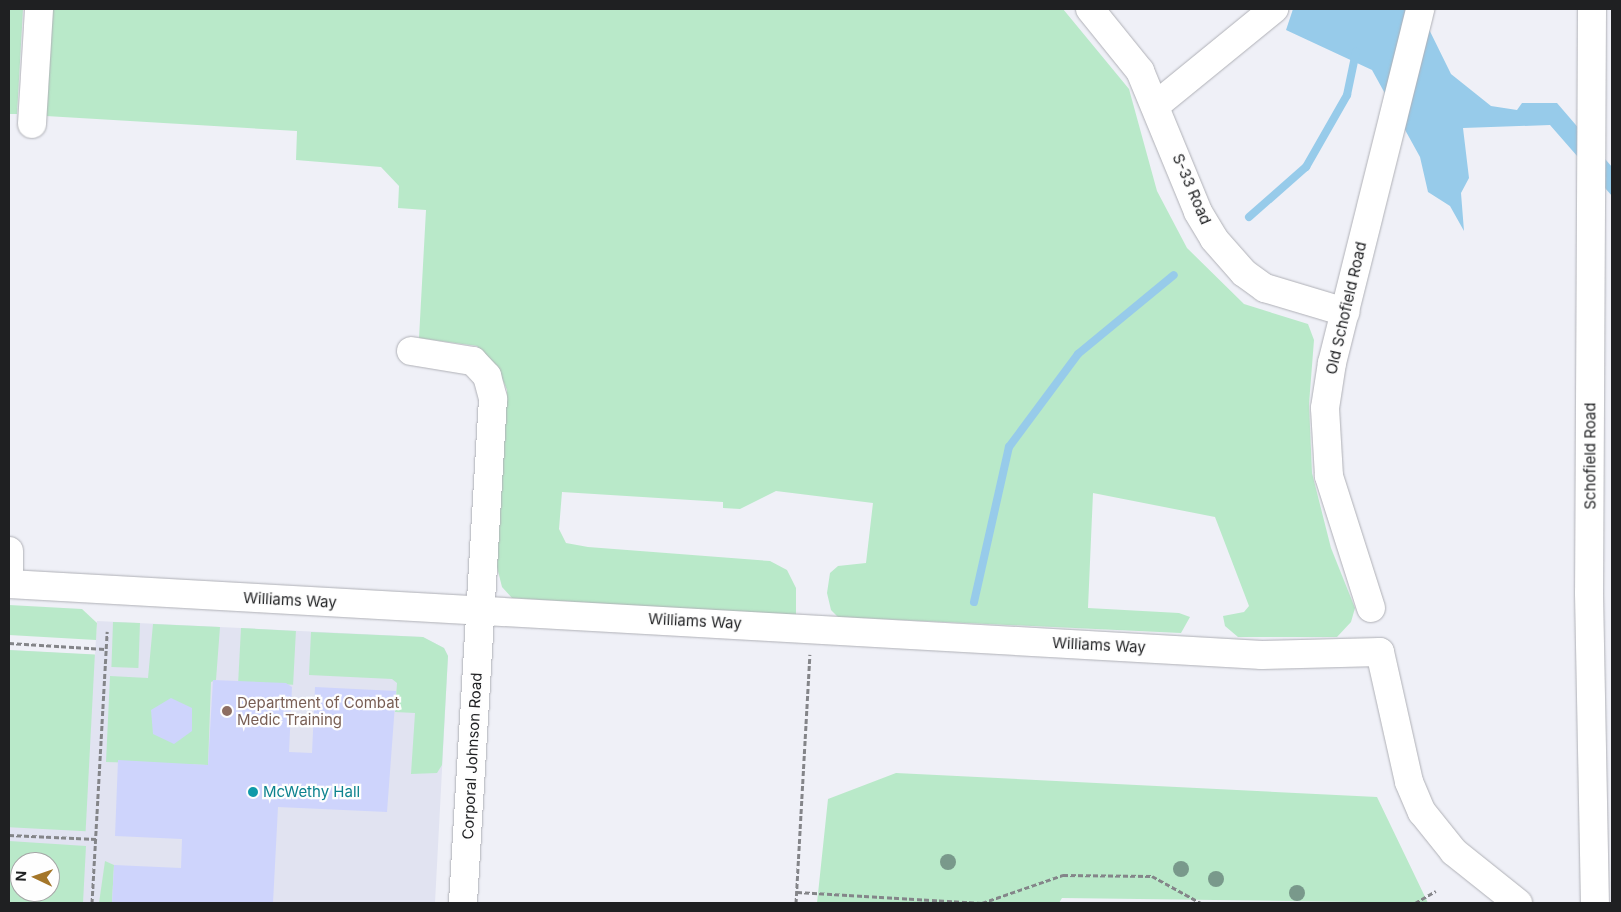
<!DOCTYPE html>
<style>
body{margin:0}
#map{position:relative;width:1621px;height:912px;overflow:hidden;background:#eff0f7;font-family:Inter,sans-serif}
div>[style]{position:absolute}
.built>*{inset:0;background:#e1e3f1}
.green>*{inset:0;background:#b9e9c9;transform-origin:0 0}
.water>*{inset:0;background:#97cbea}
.stream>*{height:8px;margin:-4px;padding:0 4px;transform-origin:4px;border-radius:4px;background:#97cbea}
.building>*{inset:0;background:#ced4fc}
.path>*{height:3px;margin-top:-1.5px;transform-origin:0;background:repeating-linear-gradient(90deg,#848589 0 5px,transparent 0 7.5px)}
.roads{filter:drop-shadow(0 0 1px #afb0b6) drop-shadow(0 0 1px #afb0b6)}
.minor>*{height:28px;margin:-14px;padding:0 14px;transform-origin:14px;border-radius:14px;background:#fff}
.trees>*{width:16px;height:16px;margin:-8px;border-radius:50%;background:#79998b}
.dots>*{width:14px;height:14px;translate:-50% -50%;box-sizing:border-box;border:2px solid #fefefe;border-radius:50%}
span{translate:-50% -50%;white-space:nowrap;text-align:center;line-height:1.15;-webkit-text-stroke:4.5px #fefefe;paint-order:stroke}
.street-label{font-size:15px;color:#1f2022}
.education-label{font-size:15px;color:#785e54}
.left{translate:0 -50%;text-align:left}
.culture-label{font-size:15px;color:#0d838f}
.frame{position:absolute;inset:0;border:10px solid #1f2022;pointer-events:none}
.north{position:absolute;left:10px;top:852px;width:50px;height:50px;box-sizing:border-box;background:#fefefe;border:1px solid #a5a5a6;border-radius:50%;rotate:273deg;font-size:14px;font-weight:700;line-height:20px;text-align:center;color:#1f2022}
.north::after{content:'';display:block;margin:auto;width:18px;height:22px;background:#a47629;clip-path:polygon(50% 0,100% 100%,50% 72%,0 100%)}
</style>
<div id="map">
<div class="built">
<div style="clip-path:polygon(evenodd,97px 621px,423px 637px,444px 648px,448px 656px,435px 903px,9px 903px,9px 650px,95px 655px,97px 621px,20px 862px,50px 862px,50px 892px,20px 892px,20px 862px)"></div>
</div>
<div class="green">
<div style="clip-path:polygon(9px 9px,23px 9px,17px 114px,9px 114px)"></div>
<div style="clip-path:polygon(52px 9px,1063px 9px,1129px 89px,1157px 191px,1187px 248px,1244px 304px,1308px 324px,1314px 340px,1309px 404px,1312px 473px,1331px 548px,1355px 608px,1351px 622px,1337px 637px,1238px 637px,1225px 626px,1223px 616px,1244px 612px,1249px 606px,1215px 517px,1093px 493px,1088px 608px,1179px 613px,1190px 617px,1181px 633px,838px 617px,831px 610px,827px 593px,830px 573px,838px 566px,866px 563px,873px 503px,776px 491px,740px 509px,723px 508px,723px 502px,562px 492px,559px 529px,566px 543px,588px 547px,770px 561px,787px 570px,796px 588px,796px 616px,512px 598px,502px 587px,497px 567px,507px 390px,497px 366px,477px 346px,419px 338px,426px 210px,398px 208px,399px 186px,381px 167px,296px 160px,297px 131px,46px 116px)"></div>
<div style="clip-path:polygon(9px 605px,82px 609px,97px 623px,96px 640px,9px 635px)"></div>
<div style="left:113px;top:622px;width:27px;height:45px;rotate:2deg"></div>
<div style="clip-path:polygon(153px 624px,220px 627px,216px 680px,211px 682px,208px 765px,106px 762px,110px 676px,148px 678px)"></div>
<div style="left:241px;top:628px;width:55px;height:54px;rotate:3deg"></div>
<div style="clip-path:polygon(311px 632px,423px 637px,444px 648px,448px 656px,442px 765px,437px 773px,411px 774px,415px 713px,395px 712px,397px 683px,392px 679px,309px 675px)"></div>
<div style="left:9px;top:650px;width:86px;height:177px;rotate:3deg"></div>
<div style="clip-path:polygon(896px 773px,1377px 797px,1428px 903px,1062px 898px,1059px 903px,817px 903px,828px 799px)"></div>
<div style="clip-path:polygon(evenodd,9px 841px,86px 846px,83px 903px,9px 903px,9px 841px,20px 862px,50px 862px,50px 892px,20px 892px,20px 862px)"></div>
<div style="clip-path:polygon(105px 861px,114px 865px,112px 903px,99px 903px)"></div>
</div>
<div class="water">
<div style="clip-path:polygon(1293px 9px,1419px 9px,1451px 74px,1491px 106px,1517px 110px,1522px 103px,1557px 103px,1612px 167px,1612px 196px,1550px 125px,1463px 128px,1469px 178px,1461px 193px,1464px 231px,1450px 206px,1428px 192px,1420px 157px,1372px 70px,1286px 30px)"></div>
</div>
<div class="stream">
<div style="left:1249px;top:217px;width:76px;rotate:-41.3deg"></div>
<div style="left:1306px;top:167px;width:83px;rotate:-60.3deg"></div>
<div style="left:1347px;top:95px;width:44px;rotate:-78.2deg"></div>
<div style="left:974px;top:602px;width:159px;rotate:-77.3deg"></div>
<div style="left:1009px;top:447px;width:116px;rotate:-53.4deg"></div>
<div style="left:1078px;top:354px;width:124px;rotate:-39.5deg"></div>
</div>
<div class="building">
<div style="clip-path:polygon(213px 680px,286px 683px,292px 687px,289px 752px,312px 753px,315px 687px,396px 691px,387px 812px,278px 807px,273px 903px,112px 903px,114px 865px,181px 868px,182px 839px,115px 836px,118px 760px,208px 765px)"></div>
<div style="clip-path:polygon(171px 698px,192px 708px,192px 731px,174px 744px,153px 734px,151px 710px)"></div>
</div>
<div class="path">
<div style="left:9px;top:643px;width:96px;rotate:3.6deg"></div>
<div style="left:9px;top:835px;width:87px;rotate:2.6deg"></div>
<div style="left:797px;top:892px;width:185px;rotate:3.4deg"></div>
<div style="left:982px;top:903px;width:86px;rotate:-19.1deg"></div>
<div style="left:1063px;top:875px;width:89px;rotate:0.6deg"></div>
<div style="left:1152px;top:876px;width:56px;rotate:28.9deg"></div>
<div style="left:92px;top:903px;width:272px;rotate:-86.8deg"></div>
<div style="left:796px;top:903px;width:249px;rotate:-86.8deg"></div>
<div style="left:1415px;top:903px;width:24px;rotate:-30deg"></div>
</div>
<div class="roads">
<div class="minor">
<div style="left:1090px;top:9px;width:80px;rotate:51.1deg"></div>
<div style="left:1140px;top:71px;width:152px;rotate:67.6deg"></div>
<div style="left:1198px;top:212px;width:31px;rotate:59deg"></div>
<div style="left:1214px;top:239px;width:45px;rotate:48.6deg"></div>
<div style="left:1244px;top:273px;width:26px;rotate:36deg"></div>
<div style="left:1265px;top:288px;width:84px;rotate:16.7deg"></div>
<div style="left:1592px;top:9px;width:584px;rotate:90.29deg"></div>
<div style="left:1589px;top:593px;width:310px;rotate:88.9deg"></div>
<div style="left:1155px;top:106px;width:154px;rotate:-39.2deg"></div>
<div style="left:32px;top:124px;width:115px;rotate:-86.5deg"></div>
<div style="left:411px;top:351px;width:63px;rotate:9.2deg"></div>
<div style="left:473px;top:361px;width:21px;rotate:47deg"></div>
<div style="left:487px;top:376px;width:24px;rotate:75deg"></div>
<div style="left:493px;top:399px;width:505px;rotate:93.41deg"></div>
<div style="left:9px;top:551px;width:33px;rotate:90deg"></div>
<div style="left:9px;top:584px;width:1255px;rotate:3.24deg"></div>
<div style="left:1262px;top:655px;width:118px;rotate:-1.5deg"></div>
<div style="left:1380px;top:652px;width:133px;rotate:77.4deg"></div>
<div style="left:1409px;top:782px;width:33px;rotate:67deg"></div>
<div style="left:1422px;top:812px;width:51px;rotate:51.3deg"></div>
<div style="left:1454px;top:852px;width:82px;rotate:38.6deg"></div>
<div style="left:1371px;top:608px;width:139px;rotate:-107.7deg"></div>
<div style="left:1329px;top:476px;width:68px;rotate:-93.4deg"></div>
<div style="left:1325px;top:408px;width:46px;rotate:-81.2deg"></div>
<div style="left:1332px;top:363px;width:365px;rotate:-76deg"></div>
</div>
</div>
<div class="trees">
<div style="left:948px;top:862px"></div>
<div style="left:1181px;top:869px"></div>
<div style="left:1216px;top:879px"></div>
<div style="left:1297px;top:893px"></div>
</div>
<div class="dots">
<div style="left:227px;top:711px;background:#8d6e63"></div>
<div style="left:253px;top:792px;background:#0f9aa8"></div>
</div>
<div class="street-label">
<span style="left:1192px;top:189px;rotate:67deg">S-33 Road</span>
<span style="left:1346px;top:308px;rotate:-77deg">Old Schofield Road</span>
<span style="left:1590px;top:456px;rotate:-90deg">Schofield Road</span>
<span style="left:290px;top:600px;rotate:3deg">Williams Way</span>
<span style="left:695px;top:621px;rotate:3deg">Williams Way</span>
<span style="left:1099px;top:645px;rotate:3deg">Williams Way</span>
<span style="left:472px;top:756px;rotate:-87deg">Corporal Johnson Road</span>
</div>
<div class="education-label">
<span class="left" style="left:237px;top:711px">Department of Combat<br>Medic Training</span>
</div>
<div class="culture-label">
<span class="left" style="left:263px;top:792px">McWethy Hall</span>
</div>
<div class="frame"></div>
<div class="north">N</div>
</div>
